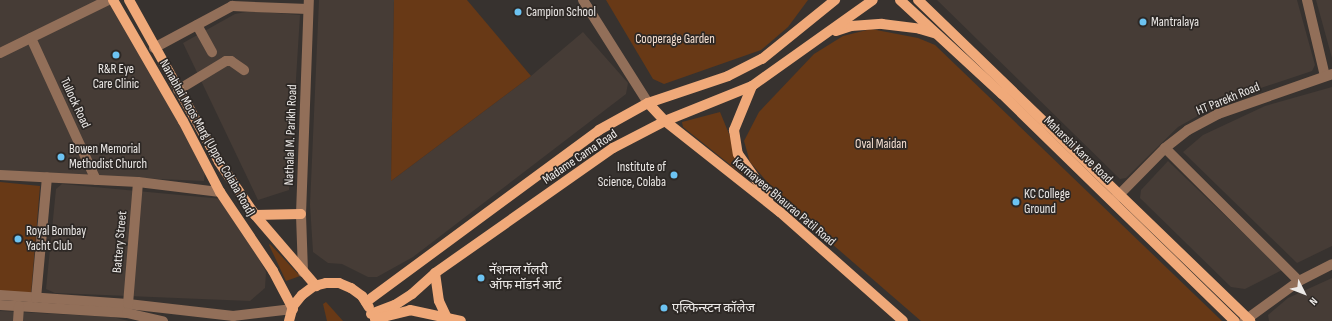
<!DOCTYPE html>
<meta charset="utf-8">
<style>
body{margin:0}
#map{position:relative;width:1332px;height:321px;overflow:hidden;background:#37322f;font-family:"Sofia Sans Condensed","Noto Sans Devanagari",sans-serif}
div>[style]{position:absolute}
.built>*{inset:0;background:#463c36}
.green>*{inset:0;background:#683916}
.minor>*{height:10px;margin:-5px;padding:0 5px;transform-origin:5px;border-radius:5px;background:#926f59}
.major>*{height:10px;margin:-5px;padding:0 5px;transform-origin:5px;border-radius:5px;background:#f0a979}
.dots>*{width:11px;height:11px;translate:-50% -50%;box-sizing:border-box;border:2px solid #2d2825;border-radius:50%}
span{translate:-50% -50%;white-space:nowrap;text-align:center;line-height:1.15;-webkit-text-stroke:3.5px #2d2825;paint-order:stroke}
.poi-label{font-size:13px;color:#ece9e7}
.left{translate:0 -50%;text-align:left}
.right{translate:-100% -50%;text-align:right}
.park-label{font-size:13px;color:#f4ded0}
.street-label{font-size:13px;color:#ece9e7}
.north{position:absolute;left:1284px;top:273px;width:40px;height:40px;-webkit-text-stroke:3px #2d2825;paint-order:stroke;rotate:132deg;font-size:11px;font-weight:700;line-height:16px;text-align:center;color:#ece9e7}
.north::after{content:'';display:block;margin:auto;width:14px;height:18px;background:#ece9e7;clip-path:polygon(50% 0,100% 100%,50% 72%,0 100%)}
</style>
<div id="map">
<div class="built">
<div style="clip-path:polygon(0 0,109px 0,205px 170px,204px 181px,0 172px)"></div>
<div style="clip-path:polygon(319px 0,394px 0,391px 181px,531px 76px,583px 32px,628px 83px,626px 94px,413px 257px,377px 277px,368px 277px,342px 264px,328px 263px,313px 252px,310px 205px)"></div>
<div style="clip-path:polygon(937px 0,1297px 0,1315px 65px,1312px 71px,1228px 99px,1178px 127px,1126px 178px,1120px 179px)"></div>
<div style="clip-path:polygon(1316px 0,1332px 0,1332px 58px)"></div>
<div style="clip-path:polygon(251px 11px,300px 15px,289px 190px,258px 200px,183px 43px,235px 14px)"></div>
<div style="clip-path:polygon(1332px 87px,1332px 246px,1297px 263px,1183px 152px,1203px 135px,1265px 106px)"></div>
<div style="clip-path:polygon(1168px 161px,1282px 270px,1245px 289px,1231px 287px,1140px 198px,1141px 190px)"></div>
<div style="clip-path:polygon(62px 184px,223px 199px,232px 208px,266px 272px,265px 288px,250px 301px,55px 293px,46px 289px,56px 189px)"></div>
<div style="clip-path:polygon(1332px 278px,1332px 321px,1269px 321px,1268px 315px,1288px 298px)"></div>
<div style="clip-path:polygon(0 311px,112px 317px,129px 321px,0 321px)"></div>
</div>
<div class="green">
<div style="clip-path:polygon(394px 0,467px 0,531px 76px,391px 181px)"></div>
<div style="clip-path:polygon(606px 0,808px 0,788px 27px,761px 50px,664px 84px,653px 79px)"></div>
<div style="clip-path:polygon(871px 29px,918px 38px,935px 45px,1222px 321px,921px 321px,787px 205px,750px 162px,744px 141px,759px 112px,814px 54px,843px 36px)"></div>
<div style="clip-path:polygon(720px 112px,745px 173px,743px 175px,683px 127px,682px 122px)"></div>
<div style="clip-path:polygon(0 182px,40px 186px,31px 294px,0 292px)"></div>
<div style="clip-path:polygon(270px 244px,300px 276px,286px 281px,269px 245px)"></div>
<div style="clip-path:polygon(326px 302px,343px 321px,327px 321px,323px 304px)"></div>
</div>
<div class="minor">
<div style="left:583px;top:0;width:122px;rotate:57.7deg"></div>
<div style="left:1307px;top:0;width:78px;rotate:76.7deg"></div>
<div style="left:197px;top:25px;width:31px;rotate:61deg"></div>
<div style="left:31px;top:38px;width:156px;rotate:65.4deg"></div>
<div style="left:154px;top:48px;width:89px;rotate:-28.3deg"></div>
<div style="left:232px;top:6px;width:76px;rotate:2.3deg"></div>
<div style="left:0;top:53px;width:120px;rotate:-26.1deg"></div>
<div style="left:178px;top:90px;width:56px;rotate:-31.1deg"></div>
<div style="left:226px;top:61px;width:5px"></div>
<div style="left:231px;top:61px;width:16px;rotate:35deg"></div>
<div style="left:1165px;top:148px;width:189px;rotate:44.8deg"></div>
<div style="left:0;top:175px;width:138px;rotate:2.9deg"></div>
<div style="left:138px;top:182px;width:83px;rotate:7deg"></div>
<div style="left:1113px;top:201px;width:74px;rotate:-45.5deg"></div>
<div style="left:1165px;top:148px;width:29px;rotate:-38deg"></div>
<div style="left:1188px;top:130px;width:34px;rotate:-28deg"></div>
<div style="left:1218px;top:114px;width:121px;rotate:-19.3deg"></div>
<div style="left:303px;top:272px;width:58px;rotate:-92deg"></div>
<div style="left:301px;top:214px;width:214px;rotate:-87.9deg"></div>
<div style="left:0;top:295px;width:128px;rotate:4deg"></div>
<div style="left:128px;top:304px;width:106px;rotate:6.5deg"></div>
<div style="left:233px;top:316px;width:60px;rotate:-6.7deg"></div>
<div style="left:36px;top:298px;width:121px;rotate:-84.8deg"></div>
<div style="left:128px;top:304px;width:122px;rotate:-85.3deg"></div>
<div style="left:0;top:305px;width:127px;rotate:3.6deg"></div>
<div style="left:127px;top:313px;width:37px;rotate:13deg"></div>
<div style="left:18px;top:321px;width:15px;rotate:-86deg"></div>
<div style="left:1244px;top:321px;width:68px;rotate:-36deg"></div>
<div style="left:1299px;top:281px;width:37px;rotate:-27deg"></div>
</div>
<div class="major">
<div style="left:113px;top:0;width:140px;rotate:60deg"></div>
<div style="left:183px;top:121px;width:80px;rotate:62.5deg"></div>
<div style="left:220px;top:192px;width:95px;rotate:56.1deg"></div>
<div style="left:273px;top:271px;width:43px;rotate:62.2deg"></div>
<div style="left:129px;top:0;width:185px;rotate:60.9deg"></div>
<div style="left:219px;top:162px;width:64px;rotate:55.8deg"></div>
<div style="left:255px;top:215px;width:94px;rotate:49.3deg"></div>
<div style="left:900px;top:0;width:139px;rotate:42.7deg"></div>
<div style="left:1002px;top:94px;width:325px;rotate:44.3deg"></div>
<div style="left:918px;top:0;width:462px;rotate:44deg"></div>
<div style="left:836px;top:31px;width:16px;rotate:-18deg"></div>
<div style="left:851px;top:26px;width:31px;rotate:-4deg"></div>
<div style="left:882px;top:24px;width:38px;rotate:7deg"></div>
<div style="left:920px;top:29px;width:15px;rotate:16deg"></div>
<div style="left:752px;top:86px;width:48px;rotate:112.2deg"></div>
<div style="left:734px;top:130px;width:24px;rotate:81deg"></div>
<div style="left:738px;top:154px;width:54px;rotate:54.8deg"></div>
<div style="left:648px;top:103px;width:25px;rotate:47deg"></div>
<div style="left:665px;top:121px;width:147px;rotate:38.4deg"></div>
<div style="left:780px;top:212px;width:164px;rotate:41.5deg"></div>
<div style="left:255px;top:215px;width:46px;rotate:-1.2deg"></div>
<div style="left:435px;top:273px;width:28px;rotate:82deg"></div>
<div style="left:439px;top:301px;width:19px;rotate:65deg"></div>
<div style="left:366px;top:302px;width:290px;rotate:-36.4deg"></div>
<div style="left:599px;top:130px;width:56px;rotate:-28.9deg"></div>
<div style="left:648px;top:103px;width:84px;rotate:-18.6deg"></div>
<div style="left:728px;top:76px;width:38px;rotate:-27deg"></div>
<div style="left:762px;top:59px;width:94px;rotate:-38.9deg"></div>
<div style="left:371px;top:314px;width:26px;rotate:-21deg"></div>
<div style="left:395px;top:305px;width:20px;rotate:-33deg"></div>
<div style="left:412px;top:294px;width:31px;rotate:-42deg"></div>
<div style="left:435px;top:273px;width:218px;rotate:-35.1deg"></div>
<div style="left:613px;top:148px;width:59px;rotate:-27.4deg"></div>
<div style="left:665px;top:121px;width:94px;rotate:-21.9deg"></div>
<div style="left:752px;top:86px;width:148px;rotate:-35.4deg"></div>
<div style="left:375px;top:319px;width:36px;rotate:-14deg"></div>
<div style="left:410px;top:310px;width:52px;rotate:12.2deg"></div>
<div style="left:289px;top:321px;width:16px;rotate:-75deg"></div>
<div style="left:293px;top:306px;width:14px;rotate:-51deg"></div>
<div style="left:302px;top:295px;width:15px;rotate:-37deg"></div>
<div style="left:314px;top:286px;width:12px;rotate:-14deg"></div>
<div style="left:326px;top:283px;width:13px"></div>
<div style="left:339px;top:283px;width:13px;rotate:23deg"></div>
<div style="left:351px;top:288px;width:14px;rotate:36deg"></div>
<div style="left:362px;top:296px;width:13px;rotate:58deg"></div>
</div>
<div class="dots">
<div style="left:518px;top:12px;background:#6cc3f2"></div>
<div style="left:1143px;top:22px;background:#6cc3f2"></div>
<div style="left:116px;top:55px;background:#6cc3f2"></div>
<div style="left:61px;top:157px;background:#6cc3f2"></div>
<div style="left:674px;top:175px;background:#6cc3f2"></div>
<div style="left:1016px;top:202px;background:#6cc3f2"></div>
<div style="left:18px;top:239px;background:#6cc3f2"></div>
<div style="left:481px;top:278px;background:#6cc3f2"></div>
<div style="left:664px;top:308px;background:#6cc3f2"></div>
</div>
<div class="poi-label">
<span class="left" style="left:526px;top:12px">Campion School</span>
<span class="left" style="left:1151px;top:22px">Mantralaya</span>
<span style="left:116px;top:77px">R&amp;R Eye<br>Care Clinic</span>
<span class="left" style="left:69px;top:157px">Bowen Memorial<br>Methodist Church</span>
<span class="right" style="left:666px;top:175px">Institute of<br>Science, Colaba</span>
<span class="left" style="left:1024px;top:202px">KC College<br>Ground</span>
<span class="left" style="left:26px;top:239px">Royal Bombay<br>Yacht Club</span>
<span class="left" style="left:489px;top:278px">नॅशनल गॅलरी<br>ऑफ मॉडर्न आर्ट</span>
<span class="left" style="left:672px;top:308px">एल्फिन्स्टन कॉलेज</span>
</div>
<div class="park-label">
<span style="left:675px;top:39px">Cooperage Garden</span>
<span style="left:881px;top:144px">Oval Maidan</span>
</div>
<div class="street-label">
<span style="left:1228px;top:99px;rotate:-22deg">HT Parekh Road</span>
<span style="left:75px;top:103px;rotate:65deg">Tullock Road</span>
<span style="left:291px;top:135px;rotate:-88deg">Nathalal M. Parikh Road</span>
<span style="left:207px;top:138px;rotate:60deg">Nanabhai Moos Marg (Upper Colaba Road)</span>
<span style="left:1078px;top:150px;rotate:44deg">Maharshi Karve Road</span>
<span style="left:580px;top:157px;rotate:-34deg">Madame Cama Road</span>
<span style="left:784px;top:202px;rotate:40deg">Karmaveer Bhaurao Patil Road</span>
<span style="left:120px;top:242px;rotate:-85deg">Battery Street</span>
</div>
<div class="north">N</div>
</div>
